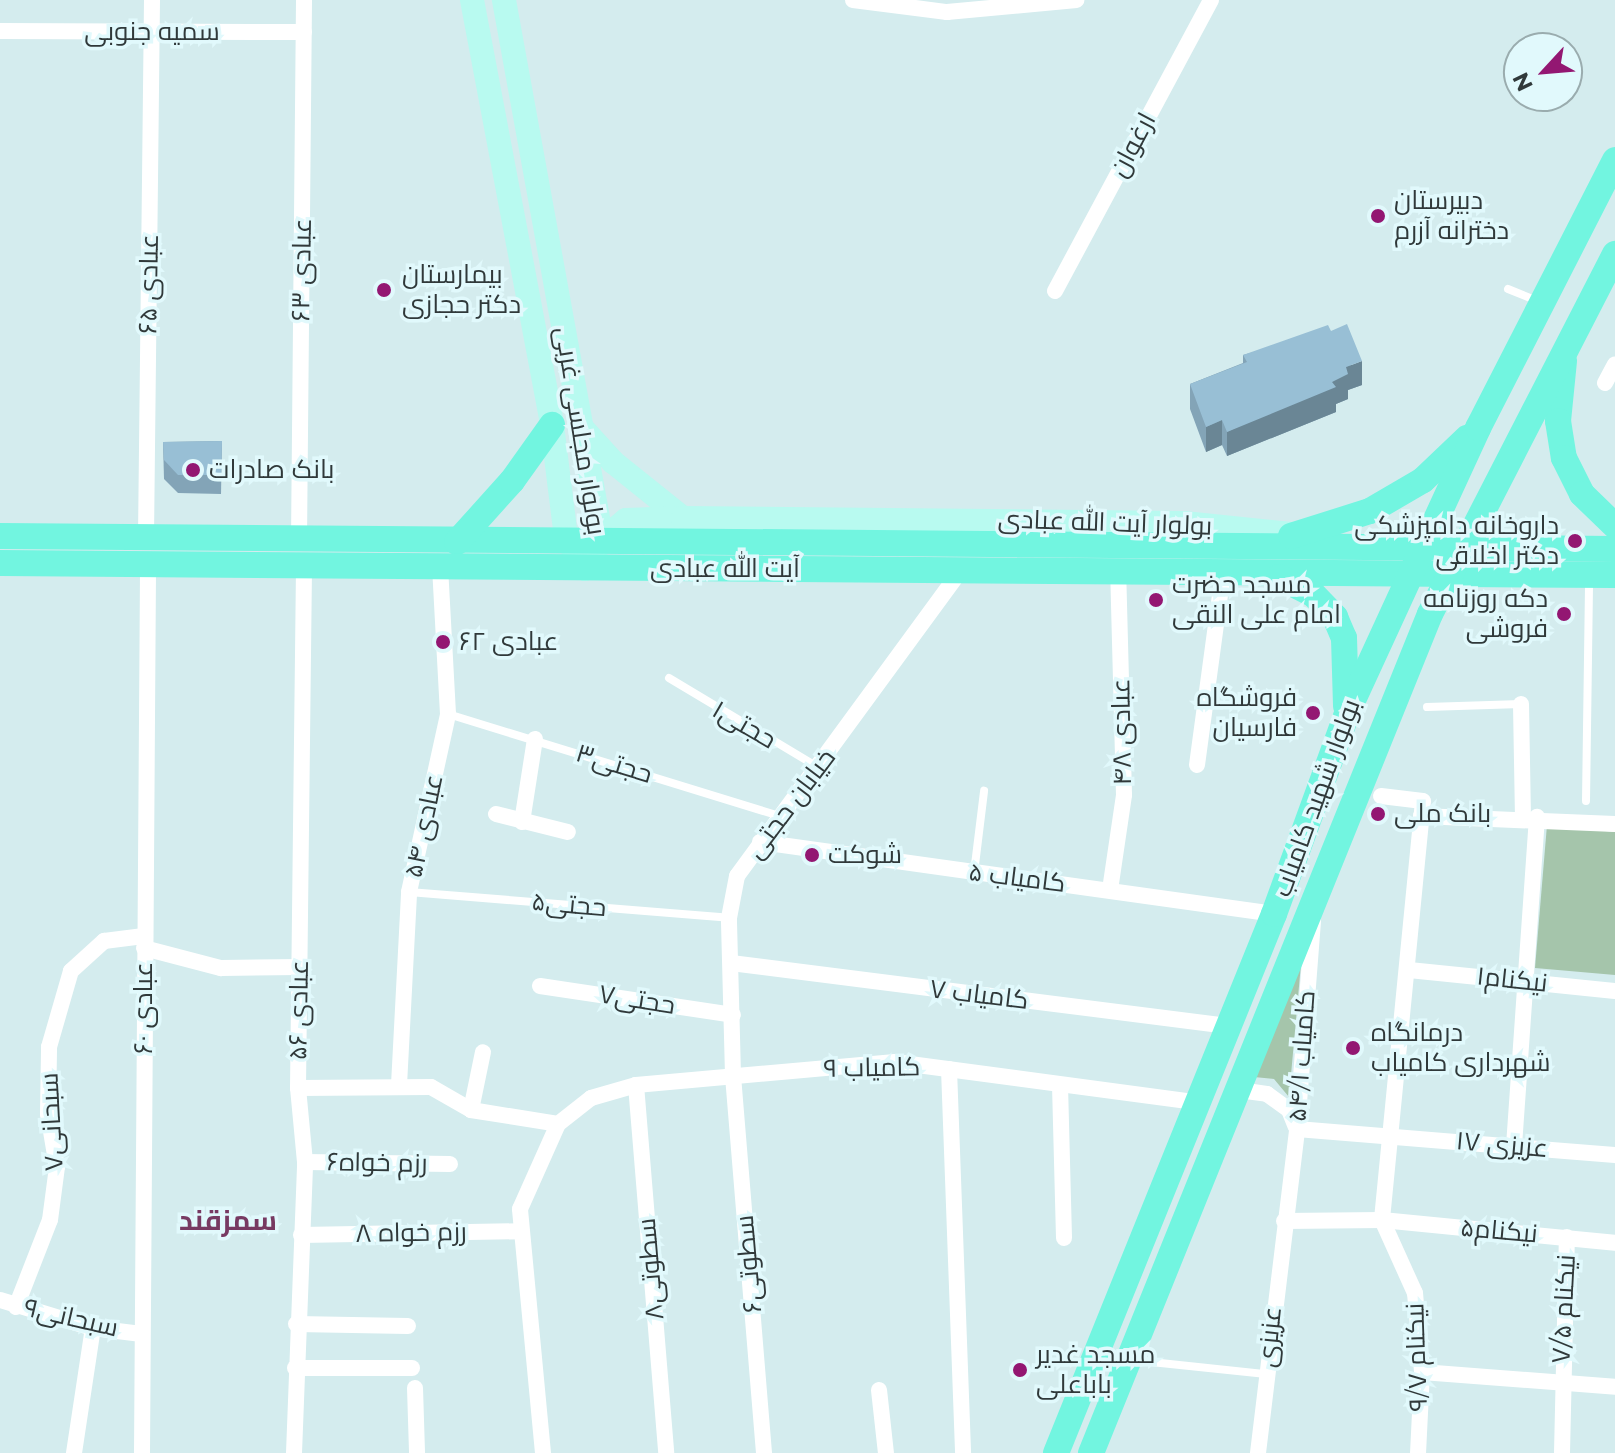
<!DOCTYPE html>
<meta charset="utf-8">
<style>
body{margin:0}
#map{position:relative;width:1615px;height:1453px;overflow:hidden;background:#d4ecee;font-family:Montserrat,Cairo,sans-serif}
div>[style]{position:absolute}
.green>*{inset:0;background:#a5c5ab}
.lane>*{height:8px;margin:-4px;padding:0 4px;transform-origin:4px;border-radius:4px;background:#fff}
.street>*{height:16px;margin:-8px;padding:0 8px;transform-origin:8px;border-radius:8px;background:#fff}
.secondary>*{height:24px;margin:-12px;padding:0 12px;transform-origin:12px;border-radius:12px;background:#b8faf0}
.primary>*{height:26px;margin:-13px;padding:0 13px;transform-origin:13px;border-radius:13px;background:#72f5e0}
.wall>*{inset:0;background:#83a4b7}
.shaded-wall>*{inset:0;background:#6a8695}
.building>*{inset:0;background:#98bfd5}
.dots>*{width:22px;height:22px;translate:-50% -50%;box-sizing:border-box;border:4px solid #e1f9fc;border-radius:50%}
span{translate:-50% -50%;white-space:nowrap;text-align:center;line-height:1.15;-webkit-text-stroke:7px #e1f9fc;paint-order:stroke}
.street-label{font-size:26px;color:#30393a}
.poi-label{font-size:26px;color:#30393a}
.left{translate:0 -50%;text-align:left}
.right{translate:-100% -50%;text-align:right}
.neighbourhood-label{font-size:28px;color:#773a62;font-weight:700}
.north{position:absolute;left:1503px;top:32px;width:80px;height:80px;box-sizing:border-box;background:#e1f9fc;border:2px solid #9aacae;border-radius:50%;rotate:244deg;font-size:22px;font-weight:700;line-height:32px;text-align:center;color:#30393a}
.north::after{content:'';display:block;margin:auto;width:28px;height:36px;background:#931772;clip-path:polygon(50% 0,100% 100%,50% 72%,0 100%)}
</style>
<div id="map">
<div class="green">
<div style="clip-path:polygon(1547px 825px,1615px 832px,1615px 975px,1535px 968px)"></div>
<div style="clip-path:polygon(1301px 964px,1289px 1097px,1274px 1079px,1254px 1077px)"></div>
</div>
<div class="lane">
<div style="left:1508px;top:289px;width:31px;rotate:22deg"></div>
<div style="left:669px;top:678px;width:171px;rotate:30.9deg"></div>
<div style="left:1427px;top:707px;width:94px;rotate:-1.8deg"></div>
<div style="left:448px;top:714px;width:347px;rotate:17.1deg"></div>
<div style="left:1586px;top:801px;width:221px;rotate:-89.2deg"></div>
<div style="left:974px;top:873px;width:83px;rotate:-83deg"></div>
<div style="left:409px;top:892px;width:321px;rotate:4.6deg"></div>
<div style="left:1132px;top:1360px;width:135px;rotate:6deg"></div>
</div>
<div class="street">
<div style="left:853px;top:0;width:95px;rotate:7.3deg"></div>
<div style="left:947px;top:12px;width:130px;rotate:-5.3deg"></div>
<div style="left:0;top:31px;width:304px;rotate:0.2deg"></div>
<div style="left:1055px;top:291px;width:330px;rotate:-61.8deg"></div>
<div style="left:1605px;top:383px;width:21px;rotate:-62deg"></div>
<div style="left:146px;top:537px;width:537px;rotate:-89.36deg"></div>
<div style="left:299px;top:541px;width:541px;rotate:-89.47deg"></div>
<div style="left:1521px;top:704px;width:113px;rotate:89deg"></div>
<div style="left:1197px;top:765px;width:195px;rotate:-82.3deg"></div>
<div style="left:1381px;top:796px;width:42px;rotate:6.8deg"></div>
<div style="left:1423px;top:801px;width:421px;rotate:95.6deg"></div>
<div style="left:1382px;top:1220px;width:80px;rotate:65.7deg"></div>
<div style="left:1415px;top:1293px;width:79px;rotate:84.9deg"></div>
<div style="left:1422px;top:1372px;width:81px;rotate:92.8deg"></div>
<div style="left:496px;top:814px;width:74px;rotate:14deg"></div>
<div style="left:1421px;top:816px;width:194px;rotate:2.4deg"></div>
<div style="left:522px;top:822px;width:84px;rotate:-81.1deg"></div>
<div style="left:760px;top:842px;width:519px;rotate:7.97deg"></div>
<div style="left:1110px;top:890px;width:96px;rotate:-81.6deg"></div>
<div style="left:1124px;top:795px;width:223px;rotate:-91.5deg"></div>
<div style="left:144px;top:948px;width:80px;rotate:14.6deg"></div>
<div style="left:221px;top:968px;width:79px;rotate:-0.7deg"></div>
<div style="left:731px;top:963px;width:501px;rotate:7.22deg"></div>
<div style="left:1409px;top:970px;width:207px;rotate:5.8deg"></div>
<div style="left:540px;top:986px;width:195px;rotate:8.5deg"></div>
<div style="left:949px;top:1069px;width:384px;rotate:87.9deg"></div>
<div style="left:399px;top:1085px;width:193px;rotate:-87deg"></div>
<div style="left:409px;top:892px;width:182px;rotate:-77.6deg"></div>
<div style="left:448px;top:714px;width:147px;rotate:-93.1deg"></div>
<div style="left:636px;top:1085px;width:369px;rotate:85.3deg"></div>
<div style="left:1060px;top:1085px;width:153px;rotate:88.5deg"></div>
<div style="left:298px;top:1088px;width:133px;rotate:-0.4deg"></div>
<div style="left:431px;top:1087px;width:46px;rotate:29.9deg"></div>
<div style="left:471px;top:1110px;width:88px;rotate:9.1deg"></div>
<div style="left:1232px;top:1100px;width:17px;rotate:-33deg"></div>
<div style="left:1246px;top:1091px;width:21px;rotate:8deg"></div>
<div style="left:1267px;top:1094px;width:27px;rotate:36deg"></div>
<div style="left:1289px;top:1110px;width:18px;rotate:68deg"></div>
<div style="left:471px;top:1110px;width:59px;rotate:-78.3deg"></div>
<div style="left:1297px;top:1129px;width:319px;rotate:4.7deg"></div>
<div style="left:1514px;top:1146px;width:330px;rotate:-86deg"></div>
<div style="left:305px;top:1162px;width:145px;rotate:0.8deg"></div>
<div style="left:1284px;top:1221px;width:98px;rotate:-0.6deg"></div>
<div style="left:1382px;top:1220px;width:234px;rotate:5.6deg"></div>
<div style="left:301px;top:1235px;width:220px;rotate:-1deg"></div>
<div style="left:0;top:1300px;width:97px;rotate:16.8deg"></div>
<div style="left:93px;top:1328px;width:49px;rotate:7deg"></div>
<div style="left:16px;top:1307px;width:93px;rotate:-68.7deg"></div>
<div style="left:50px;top:1220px;width:53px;rotate:-82.5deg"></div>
<div style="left:57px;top:1167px;width:54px;rotate:-99.6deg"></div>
<div style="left:48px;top:1114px;width:67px;rotate:-89.1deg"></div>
<div style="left:49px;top:1047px;width:79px;rotate:-73.9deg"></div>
<div style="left:71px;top:971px;width:45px;rotate:-42.3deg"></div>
<div style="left:104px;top:941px;width:40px;rotate:-7.1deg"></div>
<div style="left:296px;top:1324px;width:112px;rotate:1deg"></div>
<div style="left:295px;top:1368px;width:117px"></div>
<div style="left:1422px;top:1372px;width:194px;rotate:4.4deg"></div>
<div style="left:415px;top:1388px;width:65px;rotate:88.2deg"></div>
<div style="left:879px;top:1390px;width:63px;rotate:83.7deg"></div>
<div style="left:74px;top:1453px;width:126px;rotate:-81.4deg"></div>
<div style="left:142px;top:1453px;width:890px;rotate:-89.61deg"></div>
<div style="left:294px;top:1453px;width:291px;rotate:-87.8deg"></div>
<div style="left:305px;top:1162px;width:74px;rotate:-95.4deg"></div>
<div style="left:298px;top:1088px;width:522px;rotate:-89.34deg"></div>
<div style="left:543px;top:1453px;width:245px;rotate:-95.4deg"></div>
<div style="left:520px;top:1209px;width:93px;rotate:-65.9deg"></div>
<div style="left:558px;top:1124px;width:42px;rotate:-38.2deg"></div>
<div style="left:591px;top:1098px;width:47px;rotate:-16.1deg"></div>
<div style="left:636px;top:1085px;width:260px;rotate:-5.1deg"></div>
<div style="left:895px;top:1062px;width:303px;rotate:7.6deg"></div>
<div style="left:764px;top:1453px;width:379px;rotate:-94.7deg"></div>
<div style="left:733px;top:1075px;width:157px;rotate:-91.5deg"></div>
<div style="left:729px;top:918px;width:43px;rotate:-79.2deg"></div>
<div style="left:737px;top:876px;width:379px;rotate:-53.8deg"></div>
<div style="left:1258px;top:1453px;width:326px;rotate:-83.1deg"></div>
<div style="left:1297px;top:1129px;width:208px;rotate:-85.6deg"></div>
<div style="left:1562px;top:1453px;width:216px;rotate:-88.7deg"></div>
</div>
<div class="secondary">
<div style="left:472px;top:0;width:432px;rotate:79.3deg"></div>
<div style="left:552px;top:425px;width:114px;rotate:82.9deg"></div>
<div style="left:566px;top:538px;width:36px;rotate:58deg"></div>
<div style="left:585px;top:569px;width:34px;rotate:-60deg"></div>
<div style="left:602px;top:540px;width:549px;rotate:-100.29deg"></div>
<div style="left:584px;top:430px;width:43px;rotate:47.8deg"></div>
<div style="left:613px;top:462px;width:90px;rotate:38.7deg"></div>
<div style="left:602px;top:540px;width:31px;rotate:-40deg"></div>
<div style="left:626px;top:520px;width:57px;rotate:-2deg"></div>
<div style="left:683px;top:518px;width:501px;rotate:0.57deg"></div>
<div style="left:1184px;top:523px;width:128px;rotate:5.8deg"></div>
</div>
<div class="primary">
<div style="left:1564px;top:361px;width:60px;rotate:95.7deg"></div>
<div style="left:1558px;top:421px;width:37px;rotate:81deg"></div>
<div style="left:1564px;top:458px;width:40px;rotate:63.4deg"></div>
<div style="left:1582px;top:494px;width:46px;rotate:44.1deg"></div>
<div style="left:0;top:536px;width:1615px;rotate:0.46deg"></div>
<div style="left:1291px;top:536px;width:83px;rotate:-17.6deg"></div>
<div style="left:1370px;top:511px;width:61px;rotate:-30.3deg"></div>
<div style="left:1423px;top:480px;width:61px;rotate:-43.7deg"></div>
<div style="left:457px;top:542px;width:82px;rotate:-48deg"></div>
<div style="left:512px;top:481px;width:69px;rotate:-54.5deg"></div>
<div style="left:0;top:563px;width:1615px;rotate:0.43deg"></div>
<div style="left:1279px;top:577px;width:38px;rotate:27deg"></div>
<div style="left:1313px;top:594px;width:32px;rotate:46deg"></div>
<div style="left:1335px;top:617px;width:23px;rotate:67deg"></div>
<div style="left:1344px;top:638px;width:68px;rotate:88.3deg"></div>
<div style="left:1056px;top:1453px;width:581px;rotate:-67.98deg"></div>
<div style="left:1274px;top:914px;width:214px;rotate:-70deg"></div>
<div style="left:1347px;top:713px;width:314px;rotate:-65.3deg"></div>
<div style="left:1478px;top:428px;width:301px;rotate:-62.9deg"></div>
<div style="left:1091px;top:1453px;width:905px;rotate:-68deg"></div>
<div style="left:1430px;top:614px;width:405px;rotate:-62.8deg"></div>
</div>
<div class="wall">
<div style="clip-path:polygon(1331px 331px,1362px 385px,1348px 390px,1348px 399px,1336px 404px,1336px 412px,1227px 456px,1222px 445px,1206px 452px,1190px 409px,1190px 384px,1243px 363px,1243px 355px)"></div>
<div style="clip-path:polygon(222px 441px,221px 494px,178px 493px,164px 479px,163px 442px)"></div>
</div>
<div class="shaded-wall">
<div style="clip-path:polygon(1362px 361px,1362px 385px,1348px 390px,1348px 399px,1336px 404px,1336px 412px,1227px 456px,1227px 432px,1332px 382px,1346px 367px)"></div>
<div style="clip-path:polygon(1222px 420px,1222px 445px,1206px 452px,1206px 427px)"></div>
</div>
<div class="building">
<div style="clip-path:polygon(1347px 324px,1362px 361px,1346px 367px,1348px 374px,1332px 382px,1336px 387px,1227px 432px,1222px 420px,1206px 427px,1190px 384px,1247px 362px,1243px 355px,1328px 325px,1331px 331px)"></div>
<div style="clip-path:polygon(222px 441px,221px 475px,178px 475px,164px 460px,163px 442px)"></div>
</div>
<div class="dots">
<div style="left:1378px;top:216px;background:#931772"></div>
<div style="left:384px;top:290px;background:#931772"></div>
<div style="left:193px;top:470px;background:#931772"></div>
<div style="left:1575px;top:541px;background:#931772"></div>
<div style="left:1156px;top:600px;background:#931772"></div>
<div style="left:1564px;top:614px;background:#931772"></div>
<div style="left:443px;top:642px;background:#931772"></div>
<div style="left:1313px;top:713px;background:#931772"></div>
<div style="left:1378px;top:814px;background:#931772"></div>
<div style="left:812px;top:855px;background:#931772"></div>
<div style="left:1353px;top:1048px;background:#931772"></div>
<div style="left:1020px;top:1370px;background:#931772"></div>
</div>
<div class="street-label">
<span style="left:152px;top:32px">سمیه جنوبی</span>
<span style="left:1133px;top:145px;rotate:-62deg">ارغوان</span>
<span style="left:302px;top:270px;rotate:-89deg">عبادی ۶۳</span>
<span style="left:149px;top:284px;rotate:-89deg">عبادی ۶۵</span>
<span style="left:580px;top:431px;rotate:81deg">بولوار مجلسی غربی</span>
<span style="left:1105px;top:523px;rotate:2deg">بولوار آیت الله عبادی</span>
<span style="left:725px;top:569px">آیت الله عبادی</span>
<span style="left:744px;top:725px;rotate:30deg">حجتی۱</span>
<span style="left:1122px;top:732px;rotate:-91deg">عبادی ۴۸</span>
<span style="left:614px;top:764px;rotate:17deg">حجتی۳</span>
<span style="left:1317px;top:798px;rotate:-70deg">بولوار شهید کامیاب</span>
<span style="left:791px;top:804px;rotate:-53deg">خیابان حجتی</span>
<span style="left:424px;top:826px;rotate:-78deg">عبادی ۵۴</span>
<span style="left:1017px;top:878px;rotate:7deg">کامیاب ۵</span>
<span style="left:569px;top:905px;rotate:5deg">حجتی۵</span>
<span style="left:1512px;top:980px;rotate:6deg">نیکنام۱</span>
<span style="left:979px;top:995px;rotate:7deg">کامیاب ۷</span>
<span style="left:637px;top:1000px;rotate:9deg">حجتی۷</span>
<span style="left:144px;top:1008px;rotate:-90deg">عبادی ۶۰</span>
<span style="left:299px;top:1010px;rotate:-89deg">عبادی ۵۶</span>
<span style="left:1302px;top:1056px;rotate:-86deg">کامیاب ۵۴/۱</span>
<span style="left:872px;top:1068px;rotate:-1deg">کامیاب ۹</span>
<span style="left:52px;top:1122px;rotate:-93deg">سبحانی۷</span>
<span style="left:1502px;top:1145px;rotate:5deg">عزیزی ۱۷</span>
<span style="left:377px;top:1163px;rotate:1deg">رزم خواه۶</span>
<span style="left:1499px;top:1231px;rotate:5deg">نیکنام۵</span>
<span style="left:411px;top:1233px;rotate:-1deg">رزم خواه ۸</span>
<span style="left:749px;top:1264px;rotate:-95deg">سطوتی۶</span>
<span style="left:651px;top:1269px;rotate:-95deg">سطوتی۸</span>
<span style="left:1564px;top:1309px;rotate:-87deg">نیکنام ۷/۵</span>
<span style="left:71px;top:1318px;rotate:13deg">سبحانی۹</span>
<span style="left:1270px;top:1337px;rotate:-84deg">عزیزی</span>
<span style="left:1417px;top:1357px;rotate:-92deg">نیکنام ۹/۷</span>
</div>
<div class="poi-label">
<span class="left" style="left:1394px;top:216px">دبیرستان<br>دخترانه آزرم</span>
<span class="left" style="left:402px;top:290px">بیمارستان<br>دکتر حجازی</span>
<span class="left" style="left:209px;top:470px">بانک صادرات</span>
<span class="right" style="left:1559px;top:541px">داروخانه دامپزشکی<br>دکتر اخلاقی</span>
<span class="left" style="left:1172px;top:600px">مسجد حضرت<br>امام علی النقی</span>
<span class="right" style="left:1548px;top:614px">دکه روزنامه<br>فروشی</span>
<span class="left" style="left:459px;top:642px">عبادی ۶۲</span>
<span class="right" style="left:1297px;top:713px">فروشگاه<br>فارسیان</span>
<span class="left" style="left:1394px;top:814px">بانک ملی</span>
<span class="left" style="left:828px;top:855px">شوكت</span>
<span class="left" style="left:1371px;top:1048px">درمانگاه<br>شهرداری کامیاب</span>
<span class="left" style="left:1036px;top:1370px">مسجد غدیر<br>باباعلی</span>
</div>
<div class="neighbourhood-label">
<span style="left:228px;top:1220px">سمزقند</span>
</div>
<div class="north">N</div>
</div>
